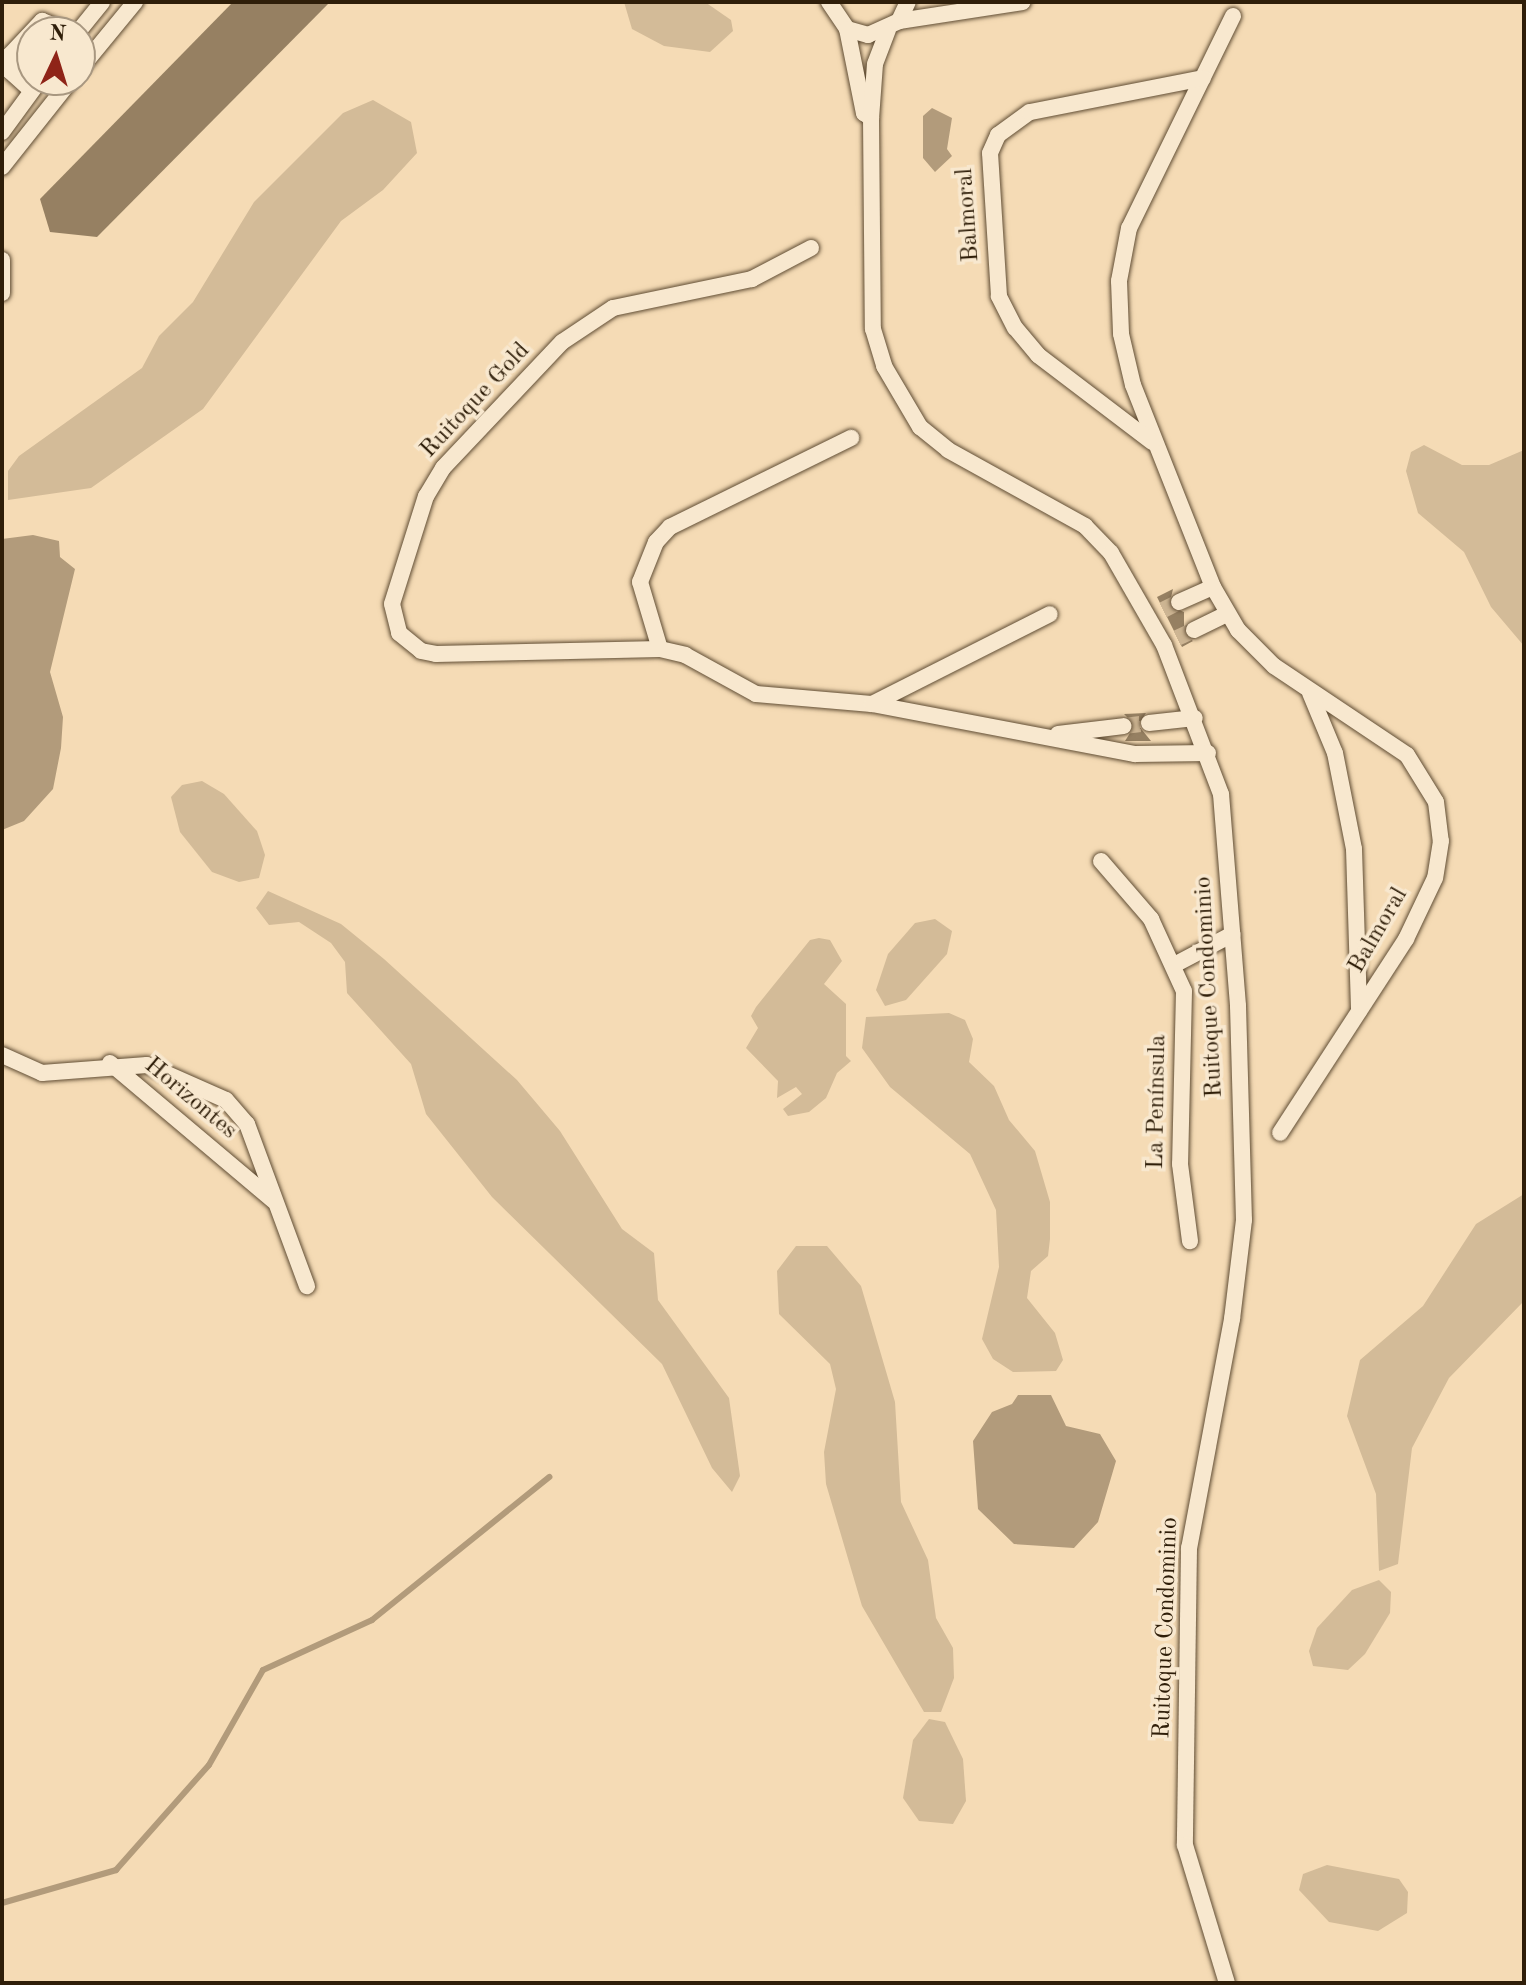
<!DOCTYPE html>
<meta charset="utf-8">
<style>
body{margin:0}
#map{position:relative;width:1526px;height:1985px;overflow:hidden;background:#f5dbb5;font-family:"Old Standard TT",serif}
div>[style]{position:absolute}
.green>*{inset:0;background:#d3bb98}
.water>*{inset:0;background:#b29b7b}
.stream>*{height:6px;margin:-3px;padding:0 3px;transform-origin:3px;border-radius:3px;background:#b29b7b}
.building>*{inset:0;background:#968062}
.street-tunnel>*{height:16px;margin-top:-8px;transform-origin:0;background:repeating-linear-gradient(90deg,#cdb593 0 16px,transparent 0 24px)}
.roads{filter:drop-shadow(0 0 2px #604d34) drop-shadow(0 0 2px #604d34)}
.street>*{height:16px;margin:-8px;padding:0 8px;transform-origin:8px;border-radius:8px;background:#f8e8cf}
span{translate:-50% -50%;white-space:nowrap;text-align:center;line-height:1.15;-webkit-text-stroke:7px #f8e8cf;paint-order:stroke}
.street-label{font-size:24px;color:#2f1e09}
.frame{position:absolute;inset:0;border:4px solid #2f1e09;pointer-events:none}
.north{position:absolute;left:16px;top:16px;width:80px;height:80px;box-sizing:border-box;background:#f8e8cf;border:2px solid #a89780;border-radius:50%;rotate:4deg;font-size:22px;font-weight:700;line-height:32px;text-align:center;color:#2f1e09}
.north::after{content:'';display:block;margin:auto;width:28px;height:36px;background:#8f2418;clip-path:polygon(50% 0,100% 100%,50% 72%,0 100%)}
</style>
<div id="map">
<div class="green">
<div style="clip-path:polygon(624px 2px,705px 2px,731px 20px,733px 31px,710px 52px,664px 46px,632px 29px)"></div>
<div style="clip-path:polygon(373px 100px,411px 122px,417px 153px,383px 190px,341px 221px,203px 409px,91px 488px,8px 500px,8px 471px,19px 456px,142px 368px,159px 336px,193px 302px,254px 202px,343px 113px)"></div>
<div style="clip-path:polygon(1424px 445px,1462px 465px,1489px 465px,1524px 450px,1524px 646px,1491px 607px,1464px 552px,1418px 513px,1406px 471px,1411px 452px)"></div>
<div style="clip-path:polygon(202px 781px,224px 794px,257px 831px,265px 855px,259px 878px,239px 882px,212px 872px,180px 832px,171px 797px,182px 785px)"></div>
<div style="clip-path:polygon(268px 891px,341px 924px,384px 959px,517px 1080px,560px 1131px,622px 1229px,654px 1253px,658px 1300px,729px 1398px,740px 1476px,732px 1492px,712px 1468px,662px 1364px,492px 1197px,426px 1114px,411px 1064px,347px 993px,345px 962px,331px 943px,299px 922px,269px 925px,256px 908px)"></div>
<div style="clip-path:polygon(935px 919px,952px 931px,947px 954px,906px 1000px,885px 1006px,876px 990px,888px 954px,915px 923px)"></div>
<div style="clip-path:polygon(819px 938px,830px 940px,842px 961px,824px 984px,846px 1004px,846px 1056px,851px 1061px,837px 1073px,826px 1098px,809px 1112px,788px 1116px,783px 1109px,802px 1094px,796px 1087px,777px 1098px,778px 1081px,746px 1048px,758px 1028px,751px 1016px,756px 1007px,810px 940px)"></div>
<div style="clip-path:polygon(949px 1013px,965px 1020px,973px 1039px,969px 1062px,994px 1086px,1009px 1120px,1035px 1151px,1050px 1202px,1050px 1239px,1048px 1256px,1031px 1271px,1027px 1298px,1055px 1333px,1063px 1360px,1056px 1371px,1013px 1372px,993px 1359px,982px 1339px,999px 1267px,996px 1210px,970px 1154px,890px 1087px,862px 1048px,866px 1017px)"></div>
<div style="clip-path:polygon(1524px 1194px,1524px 1301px,1449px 1378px,1412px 1448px,1398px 1564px,1379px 1571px,1376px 1494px,1347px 1416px,1360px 1360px,1423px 1306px,1476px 1224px)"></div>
<div style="clip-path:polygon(796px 1246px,827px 1246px,861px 1286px,895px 1402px,901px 1502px,928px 1560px,936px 1618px,953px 1648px,954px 1678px,941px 1712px,924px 1712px,862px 1606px,826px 1484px,824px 1452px,836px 1389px,830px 1364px,779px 1314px,777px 1271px)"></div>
<div style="clip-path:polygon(1379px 1580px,1391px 1592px,1390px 1613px,1365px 1654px,1348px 1670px,1313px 1666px,1309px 1651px,1317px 1628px,1352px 1590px)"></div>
<div style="clip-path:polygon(929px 1719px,945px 1722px,963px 1759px,966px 1801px,953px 1824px,919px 1821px,903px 1798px,913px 1740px)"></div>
<div style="clip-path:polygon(1327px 1865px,1399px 1879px,1408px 1892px,1407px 1913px,1378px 1931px,1329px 1922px,1299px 1890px,1303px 1874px)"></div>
</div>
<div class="water">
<div style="clip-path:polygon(932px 108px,952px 118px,947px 149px,952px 156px,935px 172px,923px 158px,923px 116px)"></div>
<div style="clip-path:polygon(33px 535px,59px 541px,60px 557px,75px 569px,50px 672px,63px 717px,61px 748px,53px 789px,24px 821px,2px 830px,2px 539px)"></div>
<div style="clip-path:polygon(1018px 1395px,1051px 1395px,1066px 1426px,1100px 1434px,1116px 1461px,1098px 1522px,1074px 1548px,1014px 1544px,978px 1509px,973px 1441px,992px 1412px,1012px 1404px)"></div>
</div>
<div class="stream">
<div style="left:2px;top:1903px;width:119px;rotate:-16.1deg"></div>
<div style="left:116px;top:1870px;width:140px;rotate:-48.5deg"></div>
<div style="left:209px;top:1765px;width:109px;rotate:-60.4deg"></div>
<div style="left:263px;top:1670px;width:120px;rotate:-24.6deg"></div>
<div style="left:372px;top:1620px;width:228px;rotate:-38.9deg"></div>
</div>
<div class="building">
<div style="clip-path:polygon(233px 2px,330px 2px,97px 237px,50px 232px,40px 199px)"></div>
<div style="clip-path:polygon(1173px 589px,1169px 606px,1184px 612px,1184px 634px,1193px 641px,1182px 647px,1157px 597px)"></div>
<div style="clip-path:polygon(1146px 713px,1138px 725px,1151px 741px,1125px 741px,1135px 725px,1124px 714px)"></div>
</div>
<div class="street-tunnel">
<div style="left:1163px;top:610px;width:18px;rotate:-27deg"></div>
<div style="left:1177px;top:638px;width:19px;rotate:-25deg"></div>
<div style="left:1124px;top:726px;width:25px;rotate:-7deg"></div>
</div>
<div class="roads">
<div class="street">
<div style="left:829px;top:2px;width:32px;rotate:56deg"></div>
<div style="left:847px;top:29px;width:22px;rotate:16deg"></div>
<div style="left:868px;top:35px;width:34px;rotate:-24deg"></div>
<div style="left:899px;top:21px;width:21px;rotate:-65deg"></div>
<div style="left:1233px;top:16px;width:236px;rotate:116.1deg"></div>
<div style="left:1129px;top:228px;width:54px;rotate:100.7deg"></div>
<div style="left:1119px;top:281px;width:53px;rotate:87.8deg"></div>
<div style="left:1121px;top:334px;width:52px;rotate:76.8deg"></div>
<div style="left:1133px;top:385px;width:217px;rotate:68.4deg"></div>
<div style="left:1213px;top:587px;width:50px;rotate:59.8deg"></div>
<div style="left:1238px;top:630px;width:51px;rotate:45deg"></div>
<div style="left:1274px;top:666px;width:160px;rotate:33.8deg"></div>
<div style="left:1407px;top:755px;width:55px;rotate:58.3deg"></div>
<div style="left:1436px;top:802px;width:39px;rotate:83deg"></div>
<div style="left:1441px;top:841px;width:37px;rotate:99deg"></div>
<div style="left:1435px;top:878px;width:68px;rotate:115.4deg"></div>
<div style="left:1406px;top:939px;width:231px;rotate:123deg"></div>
<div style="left:899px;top:21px;width:125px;rotate:-8.7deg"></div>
<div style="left:847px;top:29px;width:86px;rotate:78.6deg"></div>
<div style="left:864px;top:113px;width:9px;rotate:36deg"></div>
<div style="left:888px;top:30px;width:36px;rotate:111deg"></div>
<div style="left:875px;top:64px;width:54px;rotate:94.2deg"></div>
<div style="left:871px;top:118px;width:211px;rotate:89.5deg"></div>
<div style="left:873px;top:329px;width:39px;rotate:73deg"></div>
<div style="left:884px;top:366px;width:71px;rotate:59.5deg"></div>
<div style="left:920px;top:427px;width:36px;rotate:39deg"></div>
<div style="left:948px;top:450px;width:157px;rotate:29deg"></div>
<div style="left:1085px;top:526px;width:37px;rotate:46deg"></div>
<div style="left:1111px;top:553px;width:106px;rotate:60.1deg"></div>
<div style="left:1164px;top:645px;width:160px;rotate:69.1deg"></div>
<div style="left:1221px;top:794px;width:213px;rotate:85.4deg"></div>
<div style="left:1238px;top:1006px;width:214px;rotate:88.4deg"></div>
<div style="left:1244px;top:1220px;width:100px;rotate:96.9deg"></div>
<div style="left:1232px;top:1319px;width:233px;rotate:100.6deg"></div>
<div style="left:1189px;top:1548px;width:297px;rotate:90.8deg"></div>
<div style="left:1185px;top:1845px;width:144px;rotate:73.1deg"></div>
<div style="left:78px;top:32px;width:38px;rotate:-51deg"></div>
<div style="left:80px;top:69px;width:87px;rotate:-50.6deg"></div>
<div style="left:31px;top:90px;width:28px;rotate:-138deg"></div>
<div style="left:10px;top:71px;width:16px;rotate:-90deg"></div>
<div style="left:10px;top:55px;width:47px;rotate:-46.7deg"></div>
<div style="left:42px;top:21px;width:30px;rotate:21deg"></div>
<div style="left:2px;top:132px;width:64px;rotate:-53.8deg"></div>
<div style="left:2px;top:167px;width:111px;rotate:-51.6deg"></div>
<div style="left:811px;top:248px;width:67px;rotate:152.3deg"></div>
<div style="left:752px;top:279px;width:142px;rotate:168.2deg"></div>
<div style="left:613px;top:308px;width:61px;rotate:146.3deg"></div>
<div style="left:562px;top:342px;width:173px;rotate:133.4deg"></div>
<div style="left:443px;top:468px;width:33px;rotate:121deg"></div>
<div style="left:426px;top:496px;width:113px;rotate:107.5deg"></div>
<div style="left:392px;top:604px;width:30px;rotate:76deg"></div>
<div style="left:399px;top:633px;width:28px;rotate:39deg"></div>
<div style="left:421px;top:651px;width:15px;rotate:11deg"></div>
<div style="left:436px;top:654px;width:224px;rotate:-1.3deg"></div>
<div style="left:660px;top:649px;width:26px;rotate:13deg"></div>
<div style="left:685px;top:655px;width:81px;rotate:28.8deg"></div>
<div style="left:756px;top:694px;width:116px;rotate:4.9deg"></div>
<div style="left:872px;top:704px;width:268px;rotate:10.8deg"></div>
<div style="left:1135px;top:754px;width:73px;rotate:-0.8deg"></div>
<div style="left:2px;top:260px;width:33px;rotate:90deg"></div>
<div style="left:1152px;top:442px;width:143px;rotate:-142.7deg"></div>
<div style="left:1038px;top:355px;width:35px;rotate:-130deg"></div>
<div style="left:1015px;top:328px;width:36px;rotate:-117deg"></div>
<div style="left:999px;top:296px;width:143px;rotate:-93.6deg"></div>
<div style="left:990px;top:153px;width:20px;rotate:-66deg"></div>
<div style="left:998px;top:135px;width:39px;rotate:-36deg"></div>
<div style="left:1030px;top:112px;width:176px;rotate:-11.1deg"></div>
<div style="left:1179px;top:602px;width:37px;rotate:-24deg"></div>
<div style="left:1194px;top:630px;width:37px;rotate:-26deg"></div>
<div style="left:660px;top:649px;width:70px;rotate:-106.6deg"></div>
<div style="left:640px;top:582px;width:43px;rotate:-68.2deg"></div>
<div style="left:656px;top:542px;width:21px;rotate:-47deg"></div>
<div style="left:670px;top:527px;width:202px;rotate:-26.2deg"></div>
<div style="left:1310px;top:693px;width:65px;rotate:67.4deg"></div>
<div style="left:1335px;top:753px;width:98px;rotate:78.8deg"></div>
<div style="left:1354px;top:849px;width:162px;rotate:88.2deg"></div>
<div style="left:872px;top:704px;width:199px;rotate:-26.8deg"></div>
<div style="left:1149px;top:723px;width:46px;rotate:-6.2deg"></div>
<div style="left:1058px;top:734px;width:66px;rotate:-6.9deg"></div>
<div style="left:1101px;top:861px;width:77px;rotate:49.2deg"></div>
<div style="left:1151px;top:919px;width:79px;rotate:65.4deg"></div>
<div style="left:1184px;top:991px;width:173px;rotate:91.3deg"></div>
<div style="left:1180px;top:1164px;width:78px;rotate:82.6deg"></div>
<div style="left:1176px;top:964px;width:64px;rotate:-27.8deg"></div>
<div style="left:2px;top:1055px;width:44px;rotate:24.2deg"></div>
<div style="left:42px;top:1073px;width:105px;rotate:-4.4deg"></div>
<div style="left:147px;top:1065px;width:86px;rotate:23.9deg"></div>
<div style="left:226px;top:1100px;width:32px;rotate:49deg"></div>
<div style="left:247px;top:1124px;width:173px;rotate:69.7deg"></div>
<div style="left:110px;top:1063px;width:214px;rotate:40.1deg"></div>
</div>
</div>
<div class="street-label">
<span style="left:969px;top:215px;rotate:-94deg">Balmoral</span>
<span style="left:476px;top:401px;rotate:-47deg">Ruitoque Gold</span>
<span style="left:1379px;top:931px;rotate:-60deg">Balmoral</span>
<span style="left:1210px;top:987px;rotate:-93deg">Ruitoque Condominio</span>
<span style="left:190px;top:1099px;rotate:40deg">Horizontes</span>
<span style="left:1158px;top:1102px;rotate:-89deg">La Península</span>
<span style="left:1167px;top:1628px;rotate:-88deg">Ruitoque Condominio</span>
</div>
<div class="frame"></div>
<div class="north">N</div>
</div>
